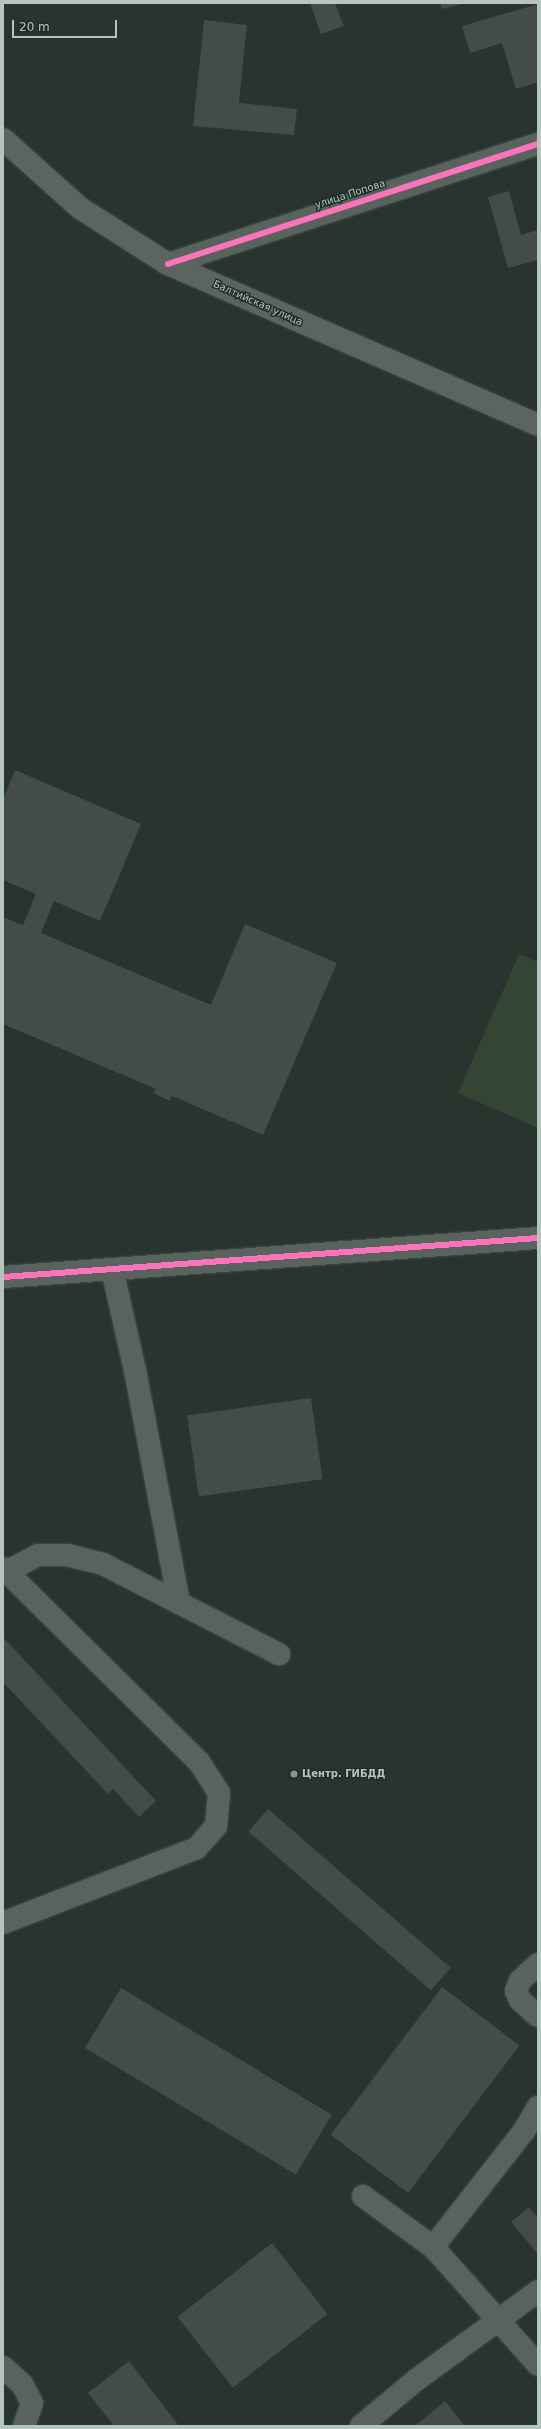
<!DOCTYPE html>
<meta charset="utf-8">
<style>
body{margin:0}
#map{position:relative;width:541px;height:2429px;overflow:hidden;background:#29342f;font-family:"DejaVu Sans",sans-serif}
div>[style]{position:absolute}
.green>*{inset:0;background:#354533}
.building>*{inset:0;background:#434c48;transform-origin:0 0}
.roads{filter:drop-shadow(0 0 1px #474f4b) drop-shadow(0 0 1px #474f4b)}
.minor>*{height:22px;margin:-11px;padding:0 11px;transform-origin:11px;border-radius:11px;background:#59635e}
.major>*{height:22px;margin:-11px;padding:0 11px;transform-origin:11px;border-radius:11px;background:#5c6460}
.cycleway>*{height:6px;margin:-3px;padding:0 3px;transform-origin:3px;border-radius:3px;background:#fb73b8}
.dots>*{width:11px;height:11px;translate:-50% -50%;box-sizing:border-box;border:2px solid #1e2e27;border-radius:50%}
span{translate:-50% -50%;white-space:nowrap;text-align:center;line-height:1.15;-webkit-text-stroke:3px #1e2e27;paint-order:stroke}
.street-label{font-size:10px;color:#b4c5be}
.poi-label{font-size:10px;color:#b4c5be;font-weight:700}
.left{translate:0 -50%;text-align:left}
.frame{position:absolute;inset:0;border:4px solid #b4c5be;pointer-events:none}
.scale{position:absolute;left:12px;top:20px;width:105px;height:18px;box-sizing:border-box;border:2px solid #b4c5be;border-top:0;padding-left:5px;font-size:12px;line-height:14px;white-space:nowrap;color:#b4c5be;-webkit-text-stroke:3px #1e2e27;paint-order:stroke}
</style>
<div id="map">
<div class="green">
<div style="clip-path:polygon(519px 954px,538px 962px,538px 1128px,458px 1093px)"></div>
</div>
<div class="building">
<div style="clip-path:polygon(310px 3px,335px 3px,344px 26px,321px 34px)"></div>
<div style="clip-path:polygon(440px 3px,462px 3px,462px 4px,442px 9px)"></div>
<div style="clip-path:polygon(538px 4px,538px 82px,516px 89px,502px 43px,470px 53px,462px 26px)"></div>
<div style="clip-path:polygon(204px 20px,247px 25px,239px 103px,297px 109px,294px 135px,193px 126px)"></div>
<div style="clip-path:polygon(509px 191px,521px 235px,538px 230px,538px 260px,508px 268px,488px 197px)"></div>
<div style="clip-path:polygon(15px 770px,141px 824px,100px 921px,54px 901px,41px 933px,211px 1005px,245px 924px,337px 963px,263px 1135px,172px 1096px,170px 1101px,153px 1093px,156px 1089px,3px 1024px,3px 917px,23px 925px,36px 894px,3px 880px,3px 799px)"></div>
<div style="left:311px;top:1398px;width:82px;height:125px;rotate:82deg"></div>
<div style="clip-path:polygon(3px 1637px,156px 1801px,139px 1817px,113px 1789px,108px 1794px,3px 1682px)"></div>
<div style="left:268px;top:1809px;width:242px;height:30px;rotate:41deg"></div>
<div style="left:442px;top:1987px;width:97px;height:185px;rotate:37deg"></div>
<div style="left:121px;top:1988px;width:246px;height:70px;rotate:31deg"></div>
<div style="clip-path:polygon(529px 2207px,538px 2218px,538px 2254px,511px 2222px)"></div>
<div style="left:272px;top:2243px;width:90px;height:120px;rotate:52deg"></div>
<div style="clip-path:polygon(129px 2361px,179px 2426px,114px 2426px,88px 2393px)"></div>
<div style="clip-path:polygon(445px 2401px,465px 2426px,415px 2426px)"></div>
</div>
<div class="roads">
<div class="minor">
<div style="left:168px;top:264px;width:389px;rotate:-18deg"></div>
<div style="left:112px;top:1269px;width:104px;rotate:77.2deg"></div>
<div style="left:135px;top:1370px;width:237px;rotate:79.3deg"></div>
<div style="left:3px;top:1277px;width:536px;rotate:-4.17deg"></div>
<div style="left:3px;top:1568px;width:276px;rotate:44.7deg"></div>
<div style="left:199px;top:1762px;width:37px;rotate:57deg"></div>
<div style="left:219px;top:1793px;width:33px;rotate:95deg"></div>
<div style="left:216px;top:1826px;width:29px;rotate:131deg"></div>
<div style="left:197px;top:1848px;width:208px;rotate:158.9deg"></div>
<div style="left:6px;top:1572px;width:36px;rotate:-28deg"></div>
<div style="left:38px;top:1555px;width:29px"></div>
<div style="left:67px;top:1555px;width:37px;rotate:14deg"></div>
<div style="left:103px;top:1564px;width:198px;rotate:27.1deg"></div>
<div style="left:538px;top:1964px;width:25px;rotate:137deg"></div>
<div style="left:520px;top:1981px;width:11px;rotate:112deg"></div>
<div style="left:516px;top:1991px;width:10px;rotate:66deg"></div>
<div style="left:520px;top:2000px;width:24px;rotate:42deg"></div>
<div style="left:363px;top:2196px;width:87px;rotate:36.1deg"></div>
<div style="left:433px;top:2247px;width:158px;rotate:48.3deg"></div>
<div style="left:433px;top:2247px;width:147px;rotate:-51.9deg"></div>
<div style="left:524px;top:2131px;width:28px;rotate:-60deg"></div>
<div style="left:3px;top:2367px;width:25px;rotate:42deg"></div>
<div style="left:22px;top:2384px;width:21px;rotate:62deg"></div>
<div style="left:32px;top:2403px;width:24px;rotate:109deg"></div>
<div style="left:361px;top:2426px;width:72px;rotate:-39.9deg"></div>
<div style="left:416px;top:2380px;width:151px;rotate:-36.1deg"></div>
</div>
<div class="major">
<div style="left:3px;top:139px;width:103px;rotate:41.9deg"></div>
<div style="left:80px;top:208px;width:104px;rotate:32.5deg"></div>
<div style="left:168px;top:264px;width:404px;rotate:23.5deg"></div>
</div>
</div>
<div class="cycleway">
<div style="left:168px;top:264px;width:389px;rotate:-18deg"></div>
<div style="left:3px;top:1277px;width:536px;rotate:-4.17deg"></div>
</div>
<div class="dots">
<div style="left:294px;top:1774px;background:#83928c"></div>
</div>
<div class="street-label">
<span style="left:350px;top:194px;rotate:-18deg">улица Попова</span>
<span style="left:258px;top:303px;rotate:24deg">Балтийская улица</span>
</div>
<div class="poi-label">
<span class="left" style="left:302px;top:1774px">Центр. ГИБДД</span>
</div>
<div class="frame"></div>
<div class="scale">20 m</div>
</div>
